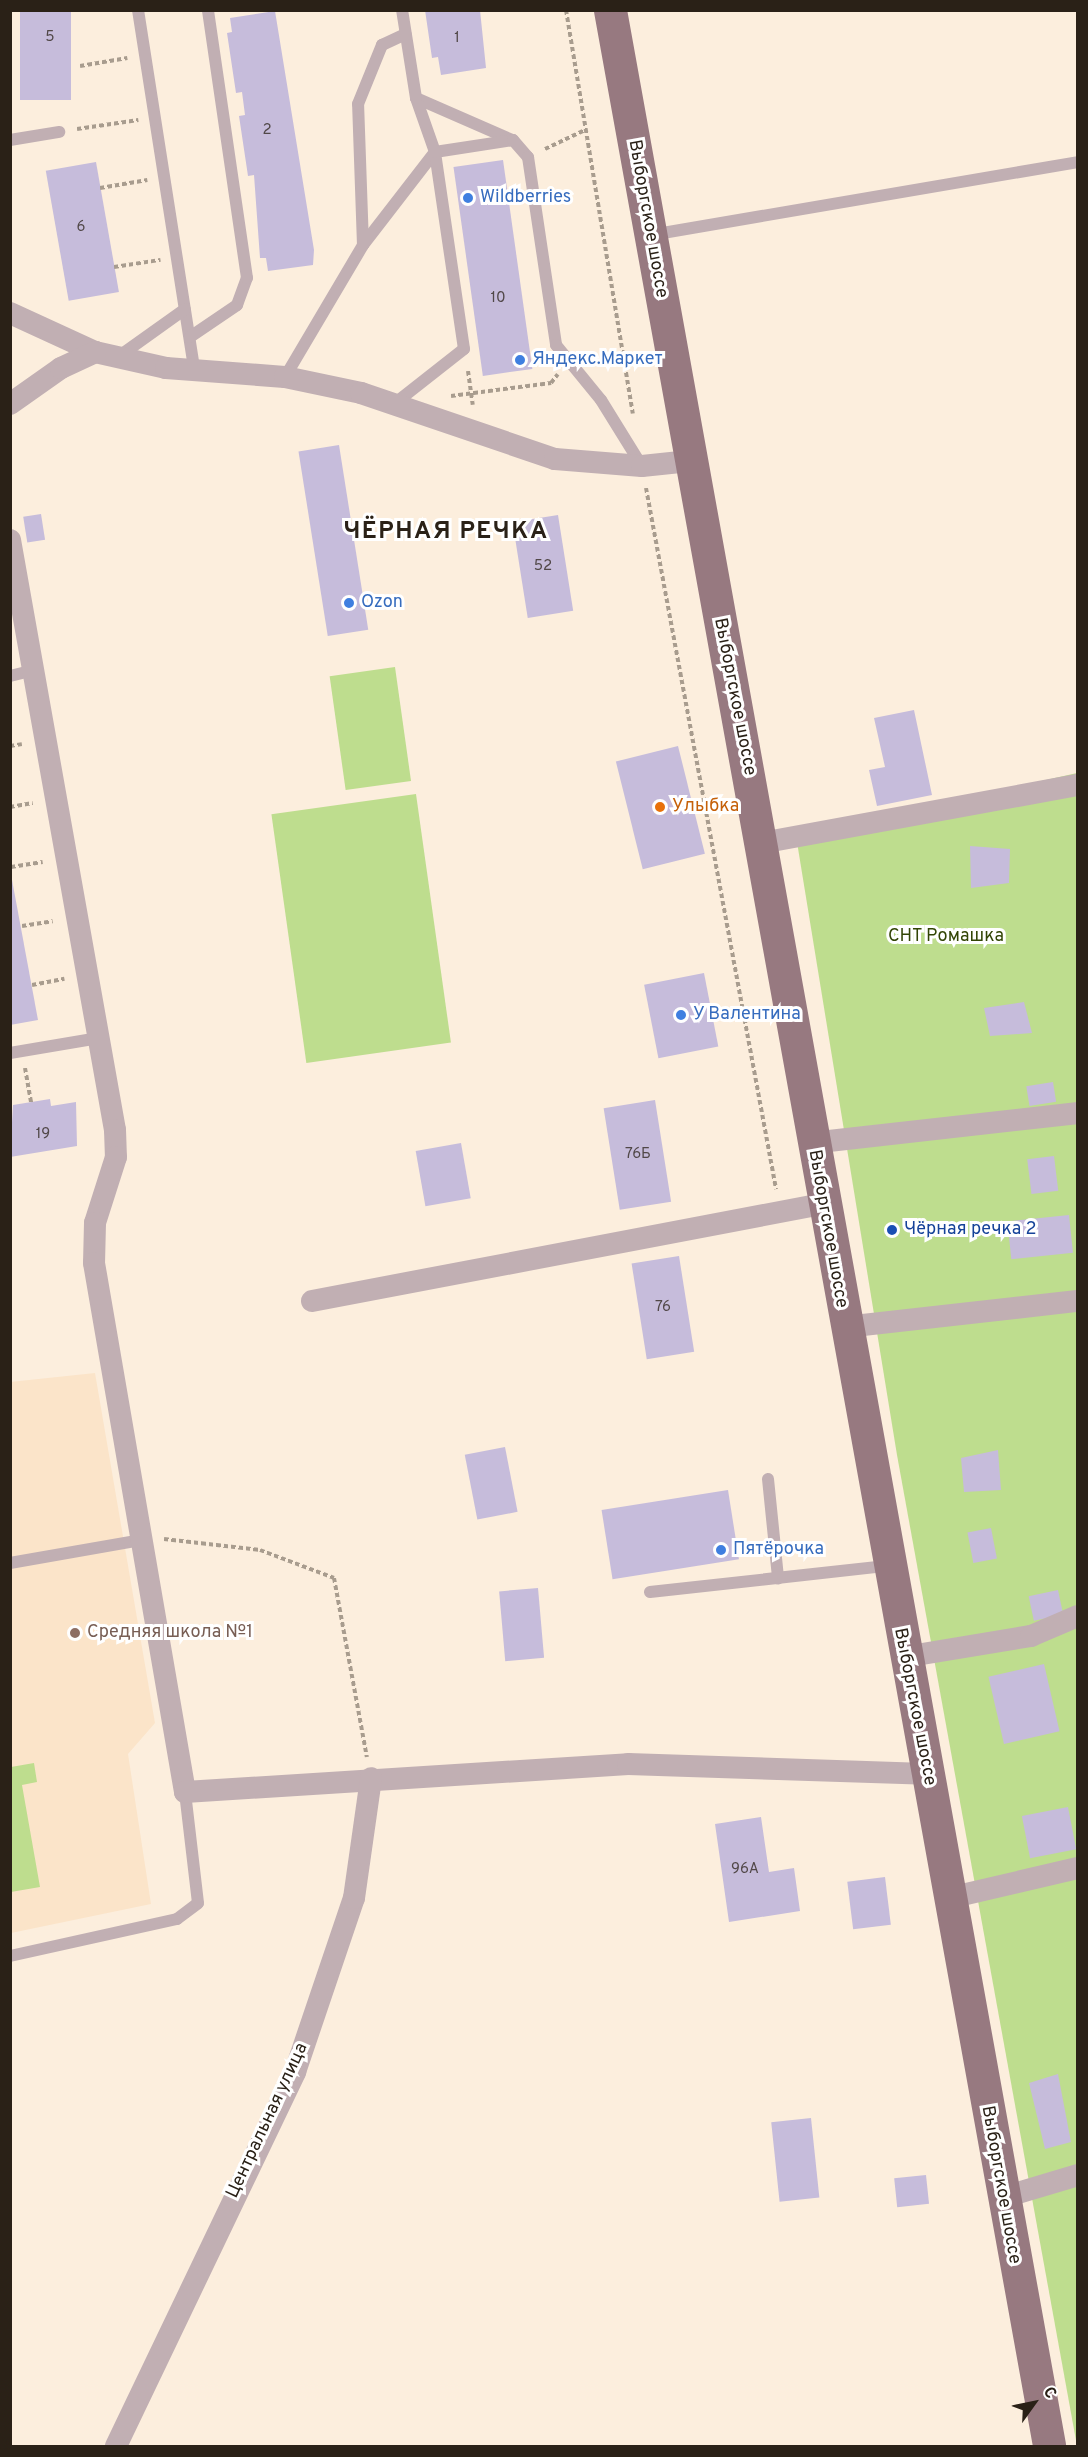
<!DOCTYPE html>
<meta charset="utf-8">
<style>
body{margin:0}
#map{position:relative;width:1088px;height:2457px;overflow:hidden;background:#fceedd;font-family:Overpass,sans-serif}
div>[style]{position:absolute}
.built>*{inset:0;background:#fbe4c9}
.green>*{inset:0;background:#bedd8e;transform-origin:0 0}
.building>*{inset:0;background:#c6bcdb;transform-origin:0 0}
.path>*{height:4px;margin-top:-2px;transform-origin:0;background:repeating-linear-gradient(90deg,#a89c8e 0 4.5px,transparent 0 7.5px)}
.service>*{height:12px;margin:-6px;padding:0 6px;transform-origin:6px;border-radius:6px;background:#c1afb3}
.minor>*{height:22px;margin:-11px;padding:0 11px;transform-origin:11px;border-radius:11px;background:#c1afb3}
.primary>*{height:33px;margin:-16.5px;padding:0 16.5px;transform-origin:16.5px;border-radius:16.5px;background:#977980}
.dots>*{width:16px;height:16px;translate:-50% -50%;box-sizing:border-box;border:3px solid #fff;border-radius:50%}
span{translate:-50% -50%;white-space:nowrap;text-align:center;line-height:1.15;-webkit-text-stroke:6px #fff;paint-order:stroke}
.number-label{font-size:15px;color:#514848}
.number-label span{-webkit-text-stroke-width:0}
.shop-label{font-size:18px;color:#366cbe}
.left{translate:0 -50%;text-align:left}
.street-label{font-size:18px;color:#2a2117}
.food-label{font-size:18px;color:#c56008}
.park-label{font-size:18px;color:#324505}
.transit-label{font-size:18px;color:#164399}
.education-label{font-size:18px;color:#785e54}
.district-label{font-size:24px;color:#2a2117;font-weight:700;letter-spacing:1.5px}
.frame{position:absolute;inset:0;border:12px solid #2a2117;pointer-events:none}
.north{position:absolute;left:1004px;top:2373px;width:60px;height:60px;-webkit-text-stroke:4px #fff;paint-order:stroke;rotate:57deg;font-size:16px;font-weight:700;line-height:24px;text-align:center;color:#2a2117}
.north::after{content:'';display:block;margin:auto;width:21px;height:27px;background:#2a2117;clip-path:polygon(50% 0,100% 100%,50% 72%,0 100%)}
</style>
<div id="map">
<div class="built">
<div style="clip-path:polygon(95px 1373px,155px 1723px,128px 1754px,151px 1904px,11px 1933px,10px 1382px)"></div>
</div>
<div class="green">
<div style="left:395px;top:667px;width:115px;height:66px;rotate:82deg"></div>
<div style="clip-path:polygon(1077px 773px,1077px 2446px,897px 1455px,796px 836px)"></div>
<div style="left:416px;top:794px;width:251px;height:146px;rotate:82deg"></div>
<div style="clip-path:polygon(34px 1763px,37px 1782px,22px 1785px,40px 1887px,11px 1892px,11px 1767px)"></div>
</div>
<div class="building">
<div style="left:20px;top:10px;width:51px;height:90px"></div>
<div style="clip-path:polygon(425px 10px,480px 10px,486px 68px,441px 75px,438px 57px,432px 58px)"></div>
<div style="clip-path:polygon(275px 11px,314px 250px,313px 265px,268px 271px,266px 258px,260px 258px,254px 175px,248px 176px,239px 116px,245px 115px,242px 92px,236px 93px,227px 33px,232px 32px,230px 18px)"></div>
<div style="left:503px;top:160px;width:211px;height:50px;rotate:82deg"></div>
<div style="left:96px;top:162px;width:132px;height:51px;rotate:80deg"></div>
<div style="left:339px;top:445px;width:187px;height:41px;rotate:81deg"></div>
<div style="left:41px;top:514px;width:26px;height:18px;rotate:81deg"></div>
<div style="left:558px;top:515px;width:97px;height:46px;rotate:81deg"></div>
<div style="clip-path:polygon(914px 710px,932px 795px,877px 806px,869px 770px,885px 767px,874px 718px)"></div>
<div style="left:678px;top:746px;width:111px;height:64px;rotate:76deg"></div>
<div style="clip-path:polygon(970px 846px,1010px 849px,1009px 883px,971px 888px)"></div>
<div style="clip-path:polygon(10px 869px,38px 1020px,10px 1025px)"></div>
<div style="left:704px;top:973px;width:75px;height:61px;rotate:79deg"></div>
<div style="clip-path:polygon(1024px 1002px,1032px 1033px,990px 1036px,984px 1008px)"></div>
<div style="left:1053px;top:1082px;width:20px;height:27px;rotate:81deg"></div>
<div style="clip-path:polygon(50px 1099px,51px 1106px,76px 1102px,77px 1146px,10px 1157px,13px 1105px)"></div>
<div style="left:655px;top:1100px;width:103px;height:52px;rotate:81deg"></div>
<div style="left:461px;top:1143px;width:56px;height:46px;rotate:80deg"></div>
<div style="left:1054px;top:1156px;width:35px;height:27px;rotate:83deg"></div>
<div style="left:1069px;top:1215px;width:38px;height:62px;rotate:84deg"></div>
<div style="left:679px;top:1256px;width:97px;height:48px;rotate:81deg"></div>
<div style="left:505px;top:1447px;width:66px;height:41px;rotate:79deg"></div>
<div style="clip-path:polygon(998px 1450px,1001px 1490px,964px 1492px,961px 1458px)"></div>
<div style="left:728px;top:1490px;width:70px;height:128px;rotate:81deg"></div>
<div style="left:991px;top:1528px;width:31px;height:24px;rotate:79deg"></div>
<div style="left:538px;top:1588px;width:70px;height:39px;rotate:85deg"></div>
<div style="left:1058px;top:1590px;width:25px;height:30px;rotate:78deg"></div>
<div style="left:1044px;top:1664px;width:69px;height:57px;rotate:77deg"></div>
<div style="left:1068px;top:1807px;width:43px;height:47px;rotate:79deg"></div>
<div style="clip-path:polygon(761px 1817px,769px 1872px,794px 1868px,800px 1911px,729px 1922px,715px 1824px)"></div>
<div style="left:885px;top:1877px;width:48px;height:38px;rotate:83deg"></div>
<div style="clip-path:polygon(1058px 2074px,1071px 2142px,1045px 2149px,1029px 2083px)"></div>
<div style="left:811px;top:2118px;width:80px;height:40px;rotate:84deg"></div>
<div style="left:926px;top:2175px;width:29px;height:32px;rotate:84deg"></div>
</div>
<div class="path">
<div style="left:566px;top:10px;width:409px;rotate:80.6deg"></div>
<div style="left:80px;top:66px;width:48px;rotate:-9.7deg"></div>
<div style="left:77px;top:129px;width:62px;rotate:-8.4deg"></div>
<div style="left:545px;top:149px;width:44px;rotate:-25.4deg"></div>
<div style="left:100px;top:188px;width:48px;rotate:-9.7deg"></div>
<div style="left:114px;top:267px;width:47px;rotate:-8.7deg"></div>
<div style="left:468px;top:371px;width:34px;rotate:82deg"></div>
<div style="left:451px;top:396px;width:101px;rotate:-7.4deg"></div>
<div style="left:551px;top:383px;width:11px;rotate:-52deg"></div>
<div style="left:646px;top:488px;width:713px;rotate:79.49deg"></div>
<div style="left:10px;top:746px;width:12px;rotate:-9deg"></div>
<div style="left:10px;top:807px;width:23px;rotate:-10deg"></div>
<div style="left:11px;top:867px;width:32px;rotate:-9deg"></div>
<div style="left:22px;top:926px;width:31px;rotate:-9deg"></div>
<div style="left:32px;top:985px;width:33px;rotate:-11deg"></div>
<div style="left:25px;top:1068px;width:35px;rotate:80deg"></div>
<div style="left:164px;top:1539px;width:97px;rotate:6.5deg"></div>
<div style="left:260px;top:1550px;width:79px;rotate:20.7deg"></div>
<div style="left:334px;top:1578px;width:182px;rotate:79.6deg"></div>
</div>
<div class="service">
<div style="left:138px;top:10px;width:366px;rotate:81.1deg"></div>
<div style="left:416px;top:98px;width:105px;rotate:23.6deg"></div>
<div style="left:10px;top:140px;width:50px;rotate:-9.3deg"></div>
<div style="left:651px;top:235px;width:433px;rotate:-9.7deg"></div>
<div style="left:363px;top:245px;width:141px;rotate:-92deg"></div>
<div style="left:358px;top:104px;width:64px;rotate:-67.9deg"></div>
<div style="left:382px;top:45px;width:26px;rotate:-25deg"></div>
<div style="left:190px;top:337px;width:57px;rotate:-34.2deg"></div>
<div style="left:237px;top:305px;width:29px;rotate:-70deg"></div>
<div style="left:247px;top:278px;width:271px;rotate:-98.3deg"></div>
<div style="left:118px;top:357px;width:82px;rotate:-35.6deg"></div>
<div style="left:285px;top:377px;width:153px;rotate:-59.4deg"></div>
<div style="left:363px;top:245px;width:118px;rotate:-52.3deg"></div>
<div style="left:435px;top:152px;width:79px;rotate:-8.7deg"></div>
<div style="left:513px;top:140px;width:23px;rotate:49deg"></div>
<div style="left:528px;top:157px;width:190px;rotate:81.5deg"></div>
<div style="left:556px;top:345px;width:71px;rotate:50.7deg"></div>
<div style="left:601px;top:400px;width:78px;rotate:58.2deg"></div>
<div style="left:394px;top:404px;width:89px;rotate:-38.2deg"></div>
<div style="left:464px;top:349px;width:199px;rotate:-98.4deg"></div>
<div style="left:435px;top:152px;width:57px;rotate:-109.4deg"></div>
<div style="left:416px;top:98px;width:89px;rotate:-99deg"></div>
<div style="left:10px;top:676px;width:25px;rotate:-14deg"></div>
<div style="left:10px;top:1053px;width:90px;rotate:-9.6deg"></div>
<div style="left:768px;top:1479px;width:100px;rotate:84.2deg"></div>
<div style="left:10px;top:1563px;width:134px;rotate:-9.9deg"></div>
<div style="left:650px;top:1592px;width:238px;rotate:-6.3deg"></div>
<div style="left:10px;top:1956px;width:171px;rotate:-12.5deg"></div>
<div style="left:177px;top:1919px;width:26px;rotate:-37deg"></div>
<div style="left:198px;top:1903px;width:112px;rotate:-96.7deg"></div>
</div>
<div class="minor">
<div style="left:10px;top:313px;width:94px;rotate:24.6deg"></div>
<div style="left:95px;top:352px;width:73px;rotate:12.7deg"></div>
<div style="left:166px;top:368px;width:119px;rotate:4.3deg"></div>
<div style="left:285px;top:377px;width:78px;rotate:11.9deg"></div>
<div style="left:361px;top:393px;width:205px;rotate:18.8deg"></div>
<div style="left:555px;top:459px;width:87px;rotate:4.6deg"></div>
<div style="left:642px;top:466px;width:48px;rotate:-5.9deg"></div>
<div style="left:10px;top:404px;width:62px;rotate:-35.2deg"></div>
<div style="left:61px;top:368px;width:38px;rotate:-25deg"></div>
<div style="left:10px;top:540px;width:599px;rotate:79.91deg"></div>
<div style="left:115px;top:1130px;width:27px;rotate:88deg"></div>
<div style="left:116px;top:1157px;width:69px;rotate:107.7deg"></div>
<div style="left:95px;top:1223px;width:40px;rotate:91.4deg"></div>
<div style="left:94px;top:1263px;width:537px;rotate:80.24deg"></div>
<div style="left:185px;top:1792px;width:444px;rotate:-3.6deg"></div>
<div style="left:628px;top:1764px;width:298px;rotate:1.9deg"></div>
<div style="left:761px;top:843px;width:322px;rotate:-10.4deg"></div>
<div style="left:811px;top:1143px;width:269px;rotate:-6.4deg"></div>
<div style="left:312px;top:1301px;width:519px;rotate:-10.77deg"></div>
<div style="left:845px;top:1327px;width:234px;rotate:-6.4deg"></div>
<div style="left:904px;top:1657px;width:129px;rotate:-9.4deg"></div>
<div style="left:1031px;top:1636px;width:51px;rotate:-23.1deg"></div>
<div style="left:949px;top:1898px;width:132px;rotate:-13.1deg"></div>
<div style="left:1001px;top:2198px;width:80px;rotate:-16.6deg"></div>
<div style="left:116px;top:2446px;width:415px;rotate:-64.4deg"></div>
<div style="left:295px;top:2072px;width:184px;rotate:-71.3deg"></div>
<div style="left:354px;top:1898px;width:121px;rotate:-81.9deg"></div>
</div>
<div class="primary">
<div style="left:610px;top:10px;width:2475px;rotate:79.78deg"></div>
</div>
<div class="dots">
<div style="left:468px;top:198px;background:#3f7fe0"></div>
<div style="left:520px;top:360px;background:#3f7fe0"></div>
<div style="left:349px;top:603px;background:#3f7fe0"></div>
<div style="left:660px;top:807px;background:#e8710a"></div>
<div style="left:681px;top:1015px;background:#3f7fe0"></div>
<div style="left:892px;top:1230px;background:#1a4fb4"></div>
<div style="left:721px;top:1550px;background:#3f7fe0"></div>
<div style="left:75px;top:1633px;background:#8d6e63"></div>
</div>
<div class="number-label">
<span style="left:50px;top:38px">5</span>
<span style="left:457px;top:39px">1</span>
<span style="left:267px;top:131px">2</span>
<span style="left:81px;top:228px">6</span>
<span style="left:498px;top:299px">10</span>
<span style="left:543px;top:567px">52</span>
<span style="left:43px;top:1135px">19</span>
<span style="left:638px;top:1155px">76Б</span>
<span style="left:663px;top:1308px">76</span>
<span style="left:745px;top:1870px">96А</span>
</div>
<div class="shop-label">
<span class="left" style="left:480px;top:198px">Wildberries</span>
<span class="left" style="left:532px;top:360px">Яндекс.Маркет</span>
<span class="left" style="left:361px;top:603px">Ozon</span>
<span class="left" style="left:693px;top:1015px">У Валентина</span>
<span class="left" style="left:733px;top:1550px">Пятёрочка</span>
</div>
<div class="street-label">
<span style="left:647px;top:219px;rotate:80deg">Выборгское шоссе</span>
<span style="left:734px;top:697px;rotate:79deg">Выборгское шоссе</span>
<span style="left:827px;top:1229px;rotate:80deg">Выборгское шоссе</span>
<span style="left:914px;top:1707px;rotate:79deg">Выборгское шоссе</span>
<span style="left:268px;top:2121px;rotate:-65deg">Центральная улица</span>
<span style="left:1000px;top:2185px;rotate:80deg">Выборгское шоссе</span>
</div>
<div class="food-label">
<span class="left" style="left:672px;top:807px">Улыбка</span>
</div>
<div class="park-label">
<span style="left:946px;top:937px">СНТ Ромашка</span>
</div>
<div class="transit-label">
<span class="left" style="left:904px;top:1230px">Чёрная речка 2</span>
</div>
<div class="education-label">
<span class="left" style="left:87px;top:1633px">Средняя школа №1</span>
</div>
<div class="district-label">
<span style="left:446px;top:533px">ЧЁРНАЯ РЕЧКА</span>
</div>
<div class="frame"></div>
<div class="north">С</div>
</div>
